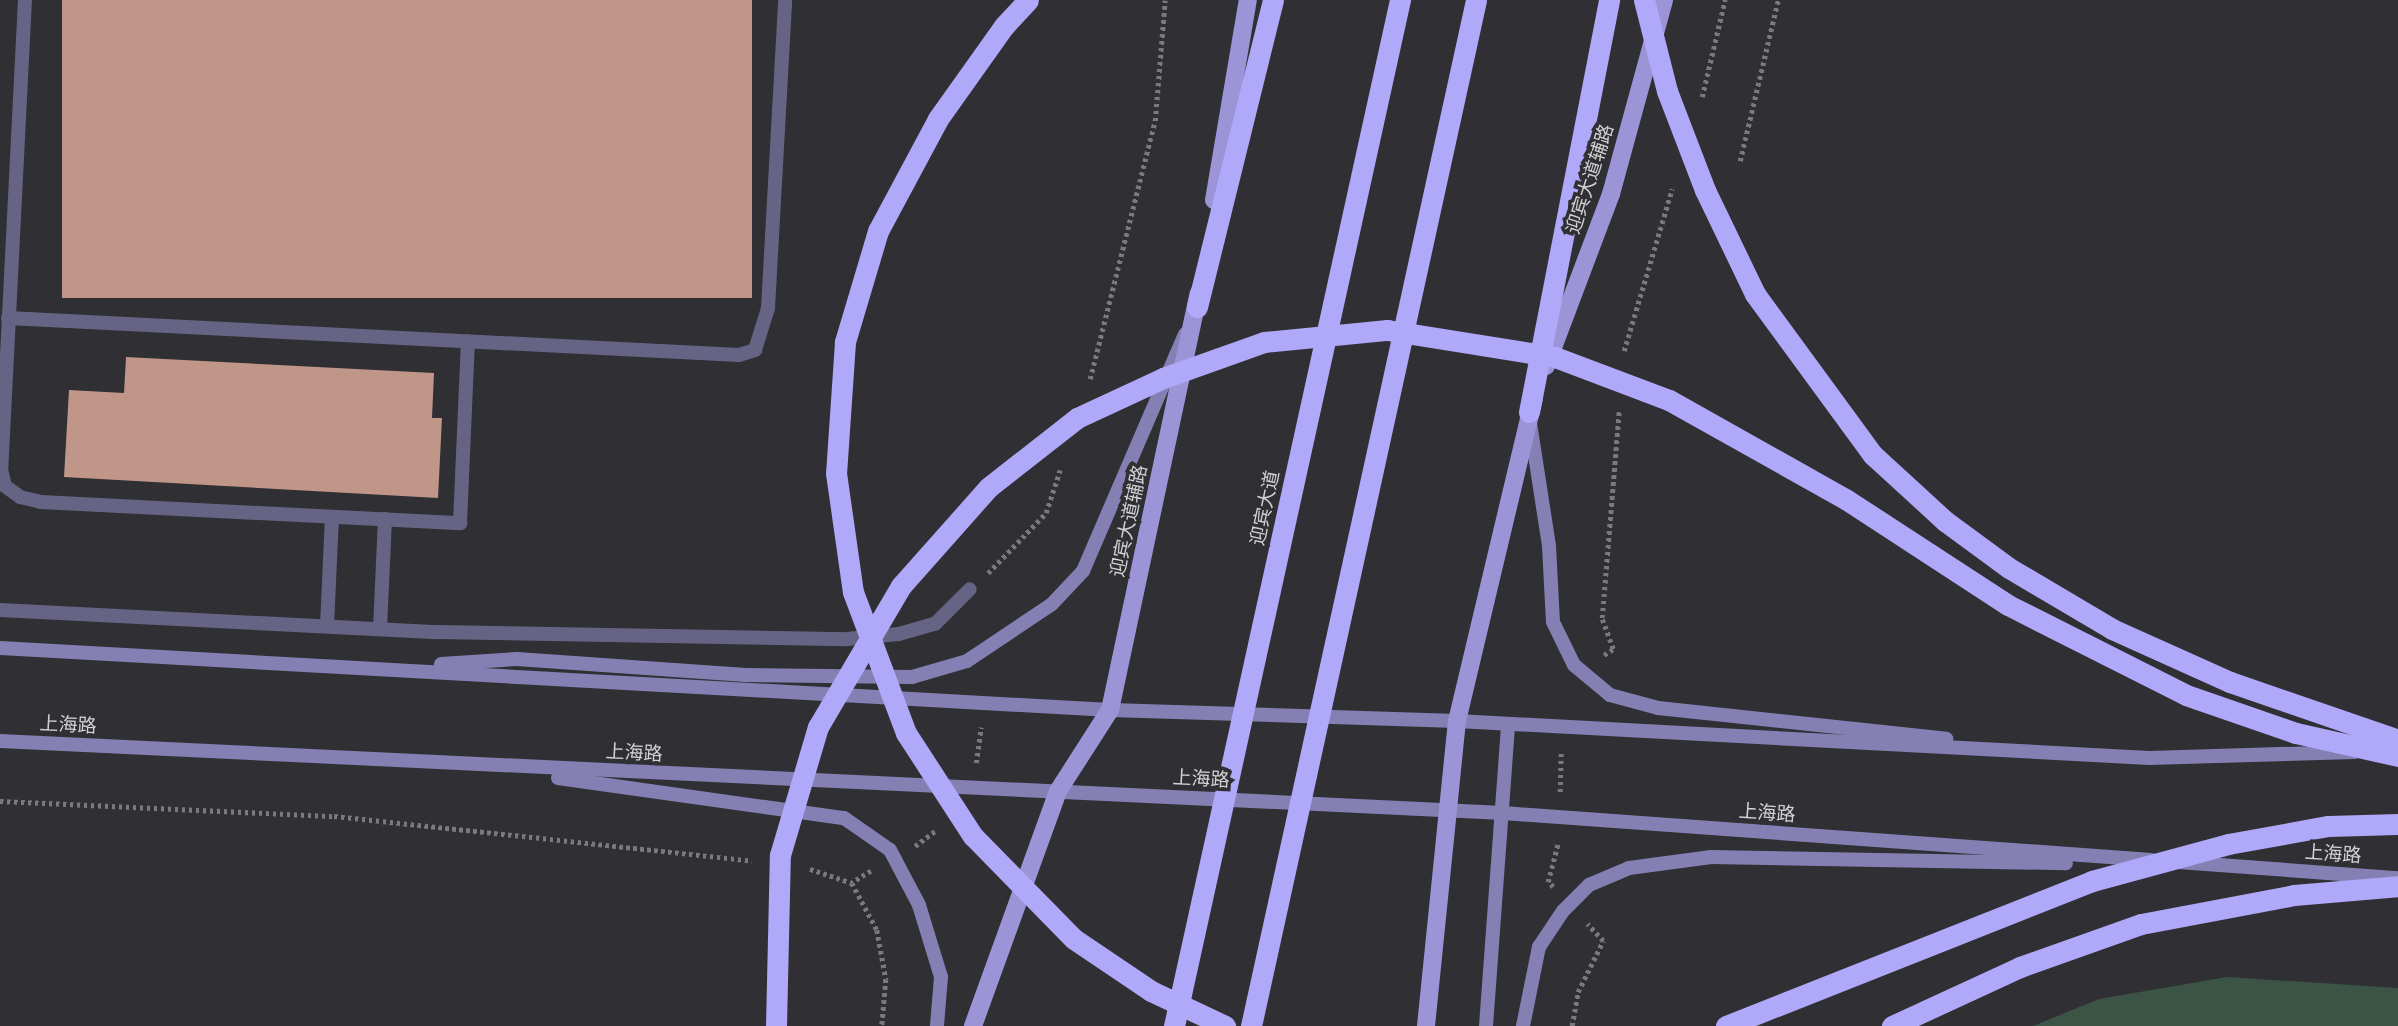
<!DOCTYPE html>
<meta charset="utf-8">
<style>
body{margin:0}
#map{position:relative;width:2398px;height:1026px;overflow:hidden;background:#302f34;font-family:Montserrat,"Noto Sans SC",sans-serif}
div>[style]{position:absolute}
.green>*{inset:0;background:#3b5446}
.building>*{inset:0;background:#c09689;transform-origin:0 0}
.path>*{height:4.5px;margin-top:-2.25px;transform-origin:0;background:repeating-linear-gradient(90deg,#7a7a7e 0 3.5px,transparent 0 7px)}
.lane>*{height:14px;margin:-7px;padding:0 7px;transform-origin:7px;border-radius:7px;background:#666484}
.secondary>*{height:14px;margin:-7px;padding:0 7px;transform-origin:7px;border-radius:7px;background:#8480b3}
.primary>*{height:18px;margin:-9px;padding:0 9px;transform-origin:9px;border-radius:9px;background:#9b95d8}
.highway>*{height:21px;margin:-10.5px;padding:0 10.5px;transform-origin:10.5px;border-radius:10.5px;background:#b0a8f9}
.highway-bridge>*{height:21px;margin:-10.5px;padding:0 10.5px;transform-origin:10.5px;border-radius:10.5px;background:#b0a8f9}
span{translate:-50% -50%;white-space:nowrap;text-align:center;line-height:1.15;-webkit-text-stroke:7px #302f34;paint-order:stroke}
.street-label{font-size:19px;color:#d2d2d5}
</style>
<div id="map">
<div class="green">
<div style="clip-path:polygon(2227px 977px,2398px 988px,2398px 1026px,2033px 1026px,2099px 999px)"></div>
</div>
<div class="building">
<div style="left:62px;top:0;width:690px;height:298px"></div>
<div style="clip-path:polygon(126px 357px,434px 373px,432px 418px,442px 418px,438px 498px,64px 477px,69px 390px,124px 393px)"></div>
</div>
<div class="path">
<div style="left:1702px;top:97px;width:100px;rotate:-76.7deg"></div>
<div style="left:1740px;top:161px;width:165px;rotate:-76.7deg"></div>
<div style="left:1624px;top:351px;width:169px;rotate:-73.5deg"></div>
<div style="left:1090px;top:379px;width:266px;rotate:-75.9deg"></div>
<div style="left:1155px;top:121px;width:121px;rotate:-85.3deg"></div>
<div style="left:988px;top:573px;width:83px;rotate:-46deg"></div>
<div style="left:1046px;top:513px;width:45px;rotate:-72deg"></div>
<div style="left:1604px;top:655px;width:11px;rotate:-34deg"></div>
<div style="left:1613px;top:649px;width:33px;rotate:-110deg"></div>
<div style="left:1602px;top:618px;width:207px;rotate:-85.3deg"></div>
<div style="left:976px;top:763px;width:36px;rotate:-82deg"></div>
<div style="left:1560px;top:792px;width:40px;rotate:-88.6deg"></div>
<div style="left:0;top:801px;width:334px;rotate:2.6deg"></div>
<div style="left:334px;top:816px;width:420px;rotate:6.1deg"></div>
<div style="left:915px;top:846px;width:25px;rotate:-37deg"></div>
<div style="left:810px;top:869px;width:44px;rotate:18.4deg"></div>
<div style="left:871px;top:871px;width:22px;rotate:148deg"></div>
<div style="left:852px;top:883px;width:53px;rotate:62deg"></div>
<div style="left:877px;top:930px;width:50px;rotate:79.6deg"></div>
<div style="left:886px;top:979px;width:47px;rotate:94.9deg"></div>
<div style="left:1553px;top:887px;width:7px;rotate:-135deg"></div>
<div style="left:1548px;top:882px;width:40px;rotate:-75.6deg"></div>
<div style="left:1572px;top:1026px;width:35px;rotate:-80deg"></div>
<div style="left:1578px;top:992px;width:57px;rotate:-63.9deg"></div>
<div style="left:1603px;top:941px;width:23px;rotate:-133deg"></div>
</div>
<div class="lane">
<div style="left:25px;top:0;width:470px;rotate:92.9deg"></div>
<div style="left:1px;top:469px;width:17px;rotate:77deg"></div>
<div style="left:5px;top:486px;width:19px;rotate:36deg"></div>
<div style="left:20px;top:497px;width:22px;rotate:13deg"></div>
<div style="left:41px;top:502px;width:420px;rotate:2.9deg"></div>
<div style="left:460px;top:523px;width:182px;rotate:-87.5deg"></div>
<div style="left:8px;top:318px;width:732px;rotate:2.9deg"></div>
<div style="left:739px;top:355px;width:17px;rotate:-17deg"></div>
<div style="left:755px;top:350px;width:44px;rotate:-72.8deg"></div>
<div style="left:768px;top:308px;width:308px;rotate:-86.8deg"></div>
<div style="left:0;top:610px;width:438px;rotate:2.9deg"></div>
<div style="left:437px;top:632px;width:410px;rotate:1deg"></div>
<div style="left:847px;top:639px;width:52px;rotate:-5.5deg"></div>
<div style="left:899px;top:634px;width:37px;rotate:-16deg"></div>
<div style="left:935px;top:624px;width:49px;rotate:-45deg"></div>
<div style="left:327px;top:626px;width:109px;rotate:-87.4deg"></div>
<div style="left:380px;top:629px;width:110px;rotate:-87.4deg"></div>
</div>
<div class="secondary">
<div style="left:1530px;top:423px;width:124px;rotate:81.2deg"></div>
<div style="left:1549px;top:546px;width:76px;rotate:87deg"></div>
<div style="left:1553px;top:622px;width:48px;rotate:64deg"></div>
<div style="left:1574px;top:665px;width:47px;rotate:39.8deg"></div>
<div style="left:1610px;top:695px;width:50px;rotate:15.2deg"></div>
<div style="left:1658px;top:708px;width:290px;rotate:6.1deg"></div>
<div style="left:0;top:648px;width:1112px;rotate:3.2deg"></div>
<div style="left:1110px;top:710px;width:347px;rotate:1.8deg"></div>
<div style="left:1457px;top:721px;width:693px;rotate:3.06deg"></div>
<div style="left:2149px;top:758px;width:206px;rotate:-1.7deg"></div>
<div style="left:441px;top:664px;width:76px;rotate:-3.8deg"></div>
<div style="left:517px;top:659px;width:229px;rotate:4deg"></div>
<div style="left:745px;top:675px;width:167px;rotate:0.7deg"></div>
<div style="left:912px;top:677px;width:57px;rotate:-16.2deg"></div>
<div style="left:967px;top:661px;width:102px;rotate:-33.8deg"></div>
<div style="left:1052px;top:604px;width:45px;rotate:-46.8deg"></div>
<div style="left:1083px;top:571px;width:258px;rotate:-66.7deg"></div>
<div style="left:0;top:741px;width:1505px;rotate:2.74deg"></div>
<div style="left:1503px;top:813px;width:650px;rotate:4.15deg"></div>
<div style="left:558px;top:778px;width:289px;rotate:8deg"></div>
<div style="left:844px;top:818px;width:56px;rotate:34.8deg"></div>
<div style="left:890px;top:850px;width:62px;rotate:62.2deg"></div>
<div style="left:919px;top:905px;width:75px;rotate:73deg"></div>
<div style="left:941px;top:977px;width:49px;rotate:94.7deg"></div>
<div style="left:2178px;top:862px;width:221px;rotate:4.2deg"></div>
<div style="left:1486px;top:1026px;width:302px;rotate:-85.8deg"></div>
<div style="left:1523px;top:1026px;width:81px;rotate:-78.6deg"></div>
<div style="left:1539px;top:947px;width:43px;rotate:-56.3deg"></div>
<div style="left:1563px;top:911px;width:37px;rotate:-45deg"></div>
<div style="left:1589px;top:885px;width:43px;rotate:-23deg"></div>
<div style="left:1629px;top:868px;width:83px;rotate:-7.6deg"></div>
<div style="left:1711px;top:857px;width:355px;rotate:1deg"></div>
</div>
<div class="primary">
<div style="left:1214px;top:200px;width:203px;rotate:-80.4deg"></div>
<div style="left:1546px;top:366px;width:184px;rotate:-69.3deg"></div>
<div style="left:1611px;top:194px;width:201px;rotate:-74.7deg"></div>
<div style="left:973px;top:1026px;width:250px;rotate:-70.1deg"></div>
<div style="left:1058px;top:791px;width:96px;rotate:-57.3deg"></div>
<div style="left:1110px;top:710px;width:426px;rotate:-78deg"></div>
<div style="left:1426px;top:1026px;width:307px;rotate:-84.2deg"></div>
<div style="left:1457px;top:721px;width:331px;rotate:-76.6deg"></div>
</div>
<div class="highway">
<div style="left:1004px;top:26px;width:35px;rotate:-47deg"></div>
<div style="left:1197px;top:307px;width:316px;rotate:-76.1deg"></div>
<div style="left:1529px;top:412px;width:420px;rotate:-79deg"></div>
<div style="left:1892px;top:1026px;width:141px;rotate:-24.7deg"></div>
<div style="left:2020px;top:967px;width:128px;rotate:-19.6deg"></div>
<div style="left:2141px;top:924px;width:156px;rotate:-10.7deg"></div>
<div style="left:2294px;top:895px;width:104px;rotate:-4.9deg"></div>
</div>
<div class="highway-bridge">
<div style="left:1644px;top:0;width:94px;rotate:75.8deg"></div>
<div style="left:1667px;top:91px;width:106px;rotate:69deg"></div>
<div style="left:1705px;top:190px;width:115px;rotate:64.3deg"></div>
<div style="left:1755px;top:294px;width:200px;rotate:53.8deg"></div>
<div style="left:1873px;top:455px;width:98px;rotate:42.5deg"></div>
<div style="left:1945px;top:521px;width:79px;rotate:36.3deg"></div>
<div style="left:2009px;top:568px;width:120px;rotate:30.6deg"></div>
<div style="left:2112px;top:629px;width:129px;rotate:24.2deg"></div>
<div style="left:2230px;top:682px;width:178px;rotate:19deg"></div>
<div style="left:1004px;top:26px;width:114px;rotate:125.4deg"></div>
<div style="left:938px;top:119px;width:127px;rotate:118.2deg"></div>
<div style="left:878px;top:231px;width:116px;rotate:106.6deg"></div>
<div style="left:845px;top:342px;width:131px;rotate:93.9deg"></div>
<div style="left:836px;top:473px;width:120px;rotate:81.9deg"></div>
<div style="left:853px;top:592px;width:151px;rotate:69.4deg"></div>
<div style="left:906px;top:733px;width:123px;rotate:57deg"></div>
<div style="left:973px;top:836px;width:144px;rotate:45.6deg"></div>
<div style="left:1074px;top:939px;width:93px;rotate:34deg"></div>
<div style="left:1151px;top:991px;width:82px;rotate:25.3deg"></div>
<div style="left:776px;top:1026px;width:171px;rotate:-88.7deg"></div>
<div style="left:780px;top:855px;width:134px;rotate:-73.5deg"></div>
<div style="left:818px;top:727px;width:164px;rotate:-59.5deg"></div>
<div style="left:901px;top:586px;width:132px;rotate:-48.4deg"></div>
<div style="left:989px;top:487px;width:112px;rotate:-38.1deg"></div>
<div style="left:1077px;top:418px;width:95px;rotate:-24.9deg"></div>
<div style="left:1163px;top:378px;width:107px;rotate:-19.6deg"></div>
<div style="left:1264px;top:342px;width:124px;rotate:-5.6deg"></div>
<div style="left:1387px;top:330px;width:170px;rotate:9.1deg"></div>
<div style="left:1555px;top:357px;width:122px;rotate:20.7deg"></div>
<div style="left:1669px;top:400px;width:204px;rotate:29.3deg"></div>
<div style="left:1847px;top:500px;width:192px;rotate:33.1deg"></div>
<div style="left:2008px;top:605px;width:199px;rotate:26.8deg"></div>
<div style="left:2186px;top:695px;width:116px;rotate:19.1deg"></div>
<div style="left:2296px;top:733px;width:105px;rotate:12.7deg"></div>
<div style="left:1174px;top:1026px;width:1051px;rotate:-77.58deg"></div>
<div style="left:1251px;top:1026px;width:1050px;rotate:-77.63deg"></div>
<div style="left:1726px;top:1026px;width:394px;rotate:-21.6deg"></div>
<div style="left:2092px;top:881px;width:141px;rotate:-15.2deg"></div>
<div style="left:2228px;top:844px;width:102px;rotate:-10.2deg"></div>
<div style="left:2328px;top:826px;width:70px;rotate:-1.6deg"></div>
</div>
<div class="street-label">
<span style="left:1590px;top:179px;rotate:-72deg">迎宾大道辅路</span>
<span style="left:1265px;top:508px;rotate:-78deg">迎宾大道</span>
<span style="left:1129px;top:521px;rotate:-78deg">迎宾大道辅路</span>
<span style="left:68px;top:725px;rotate:3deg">上海路</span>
<span style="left:634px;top:753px;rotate:3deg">上海路</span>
<span style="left:1201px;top:779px;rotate:3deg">上海路</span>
<span style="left:1767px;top:813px;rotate:4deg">上海路</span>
<span style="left:2333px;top:854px;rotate:4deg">上海路</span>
</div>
</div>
